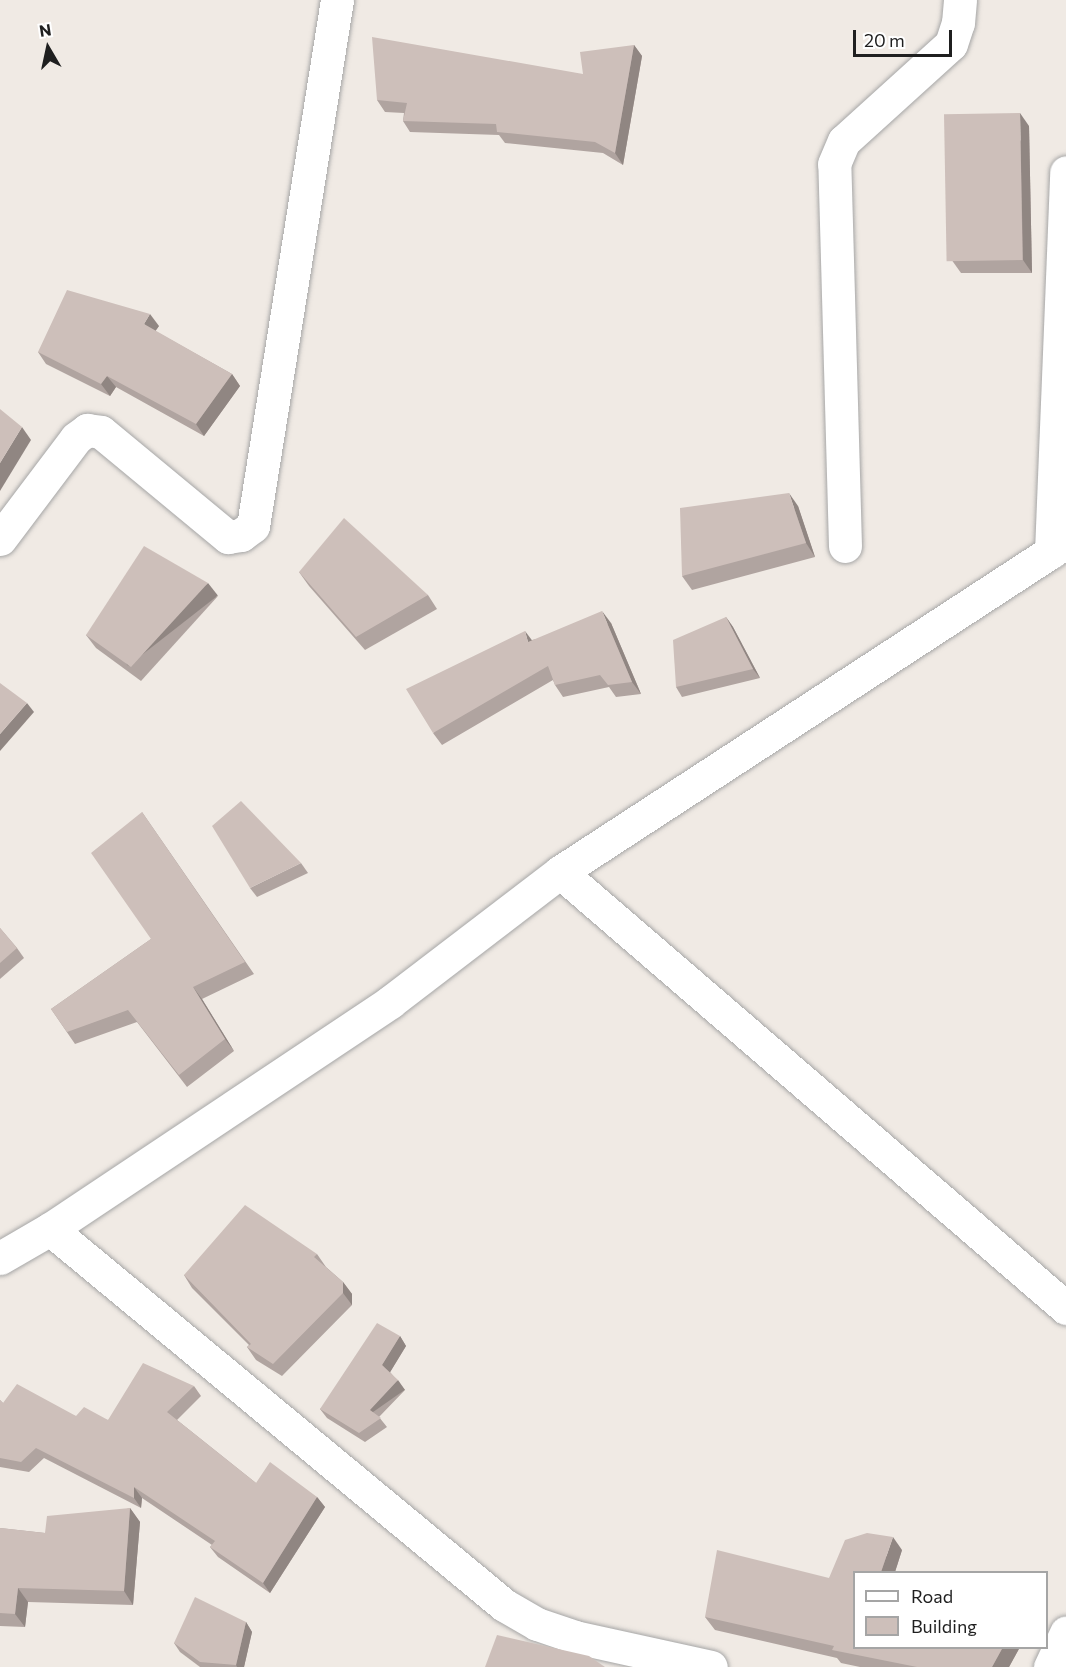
<!DOCTYPE html>
<style>
body{margin:0}
#map{position:relative;width:1066px;height:1667px;overflow:hidden;background:#f0eae4;font-family:Commissioner,sans-serif}
div>[style]{position:absolute}
.roads{filter:drop-shadow(0 0 2px #a6a6a6) drop-shadow(0 0 2px #a6a6a6)}
.street>*{height:33px;margin:-16.5px;padding:0 16.5px;transform-origin:16.5px;border-radius:16.5px;background:#fff}
.wall>*{inset:0;background:#b0a4a0}
.shaded-wall>*{inset:0;background:#908682;transform-origin:0 0}
.building>*{inset:0;background:#cdbfba;transform-origin:0 0}
span{translate:-50% -50%;white-space:nowrap;text-align:center;line-height:1.15;-webkit-text-stroke:6px #fff;paint-order:stroke}
.legend{position:absolute;left:853px;top:1571px;width:195px;height:78px;box-sizing:border-box;background:#fff;border:2px solid #a5a5a5;margin:0;padding:8px 10px;list-style:none;font-size:18px;color:#1f1f1f}
.legend li{display:flex;align-items:center;gap:12px;height:30px}
.legend b{width:30px;border:2px solid #a5a5a5}
.north{position:absolute;left:18px;top:18px;width:60px;height:60px;-webkit-text-stroke:4px #fff;paint-order:stroke;rotate:351deg;font-size:16px;font-weight:700;line-height:24px;text-align:center;color:#1f1f1f}
.north::after{content:'';display:block;margin:auto;width:21px;height:27px;background:#1f1f1f;clip-path:polygon(50% 0,100% 100%,50% 72%,0 100%)}
.scale{position:absolute;left:853px;top:30px;width:99px;height:27px;box-sizing:border-box;border:3px solid #1f1f1f;border-top:0;padding-left:8px;font-size:18px;line-height:21px;white-space:nowrap;color:#1f1f1f;-webkit-text-stroke:4px #fff;paint-order:stroke}
</style>
<div id="map">
<div class="roads">
<div class="street">
<div style="left:0;top:539px;width:126px;rotate:-53deg"></div>
<div style="left:76px;top:438px;width:14px;rotate:-36deg"></div>
<div style="left:87px;top:430px;width:14px;rotate:8deg"></div>
<div style="left:101px;top:432px;width:165px;rotate:39.6deg"></div>
<div style="left:228px;top:537px;width:13px;rotate:-9deg"></div>
<div style="left:241px;top:535px;width:15px;rotate:-37deg"></div>
<div style="left:253px;top:526px;width:533px;rotate:-80.93deg"></div>
<div style="left:845px;top:546px;width:382px;rotate:-91.6deg"></div>
<div style="left:834px;top:164px;width:25px;rotate:-67deg"></div>
<div style="left:844px;top:141px;width:144px;rotate:-42.2deg"></div>
<div style="left:951px;top:44px;width:22px;rotate:-72deg"></div>
<div style="left:958px;top:23px;width:23px;rotate:-85deg"></div>
<div style="left:1051px;top:552px;width:380px;rotate:-87.7deg"></div>
<div style="left:560px;top:872px;width:668px;rotate:40.75deg"></div>
<div style="left:50px;top:1229px;width:589px;rotate:39.63deg"></div>
<div style="left:504px;top:1605px;width:38px;rotate:30deg"></div>
<div style="left:537px;top:1624px;width:40px;rotate:18.9deg"></div>
<div style="left:575px;top:1637px;width:139px;rotate:12.4deg"></div>
<div style="left:0;top:1258px;width:58px;rotate:-30.1deg"></div>
<div style="left:50px;top:1229px;width:409px;rotate:-33.7deg"></div>
<div style="left:390px;top:1002px;width:214px;rotate:-37.4deg"></div>
<div style="left:560px;top:872px;width:604px;rotate:-33.11deg"></div>
<div style="left:1050px;top:1667px;width:38px;rotate:-65deg"></div>
</div>
</div>
<div class="wall">
<div style="clip-path:polygon(634px 45px,642px 56px,623px 165px,603px 153px,505px 143px,499px 135px,410px 132px,403px 121px,404px 113px,385px 112px,377px 100px,583px 74px)"></div>
<div style="clip-path:polygon(1029px 126px,1032px 273px,961px 273px,951px 259px)"></div>
<div style="clip-path:polygon(159px 326px,155px 331px,232px 374px,240px 386px,204px 436px,116px 387px,110px 396px,46px 364px,38px 352px)"></div>
<div style="clip-path:polygon(798px 506px,815px 557px,692px 590px,682px 576px)"></div>
<div style="clip-path:polygon(299px 572px,428px 595px,437px 609px,365px 650px,309px 586px)"></div>
<div style="clip-path:polygon(218px 596px,141px 681px,96px 648px,86px 635px)"></div>
<div style="clip-path:polygon(726px 617px,733px 627px,760px 678px,682px 697px,676px 687px)"></div>
<div style="clip-path:polygon(611px 623px,641px 694px,616px 697px,609px 687px,563px 697px,555px 685px,553px 680px,442px 745px,433px 733px,532px 640px)"></div>
<div style="clip-path:polygon(142px 812px,254px 974px,202px 999px,234px 1051px,187px 1087px,137px 1022px,75px 1044px,51px 1009px,151px 939px)"></div>
<div style="clip-path:polygon(301px 863px,308px 873px,257px 897px,250px 888px)"></div>
<div style="clip-path:polygon(0 928px,17px 948px,24px 958px,0 979px)"></div>
<div style="clip-path:polygon(317px 1254px,326px 1267px,343px 1282px,352px 1294px,352px 1305px,282px 1376px,256px 1360px,247px 1347px,249px 1345px,192px 1288px,184px 1275px)"></div>
<div style="clip-path:polygon(400px 1336px,406px 1346px,390px 1372px,405px 1390px,379px 1417px,387px 1427px,365px 1442px,327px 1418px,320px 1409px)"></div>
<div style="clip-path:polygon(194px 1386px,201px 1396px,177px 1420px,256px 1483px,317px 1497px,325px 1507px,270px 1593px,218px 1557px,210px 1547px,212px 1545px,142px 1498px,141px 1508px,44px 1458px,29px 1472px,0 1467px,0 1400px,3px 1403px,76px 1416px,108px 1420px)"></div>
<div style="clip-path:polygon(130px 1508px,140px 1522px,133px 1605px,28px 1602px,25px 1627px,0 1626px,0 1528px,45px 1533px)"></div>
<div style="clip-path:polygon(902px 1550px,895px 1572px,855px 1572px,855px 1647px,1020px 1647px,1009px 1667px,860px 1667px,841px 1663px,837px 1658px,715px 1630px,705px 1617px,829px 1578px)"></div>
<div style="clip-path:polygon(246px 1622px,252px 1632px,244px 1667px,200px 1667px,180px 1652px,174px 1643px)"></div>
</div>
<div class="shaded-wall">
<div style="clip-path:polygon(634px 45px,642px 56px,623px 165px,615px 153px)"></div>
<div style="clip-path:polygon(1020px 113px,1029px 126px,1032px 273px,1023px 260px)"></div>
<div style="clip-path:polygon(150px 314px,159px 326px,152px 336px,144px 324px)"></div>
<div style="clip-path:polygon(232px 374px,240px 386px,204px 436px,196px 424px)"></div>
<div style="clip-path:polygon(107px 376px,116px 387px,110px 396px,101px 384px)"></div>
<div style="clip-path:polygon(22px 427px,31px 440px,0 491px,0 463px)"></div>
<div style="clip-path:polygon(789px 493px,798px 506px,815px 557px,806px 543px)"></div>
<div style="left:208px;top:583px;width:16px;height:114px;rotate:52deg"></div>
<div style="clip-path:polygon(602px 611px,611px 623px,641px 694px,632px 682px)"></div>
<div style="clip-path:polygon(726px 617px,733px 627px,760px 678px,753px 669px)"></div>
<div style="clip-path:polygon(525px 631px,534px 643px,528px 642px)"></div>
<div style="clip-path:polygon(27px 703px,34px 712px,0 751px,0 734px)"></div>
<div style="clip-path:polygon(193px 987px,202px 999px,234px 1051px,225px 1039px)"></div>
<div style="clip-path:polygon(343px 1282px,352px 1294px,352px 1305px,343px 1293px)"></div>
<div style="clip-path:polygon(400px 1336px,406px 1346px,389px 1374px,382px 1365px)"></div>
<div style="left:398px;top:1380px;width:12px;height:41px;rotate:55deg"></div>
<div style="clip-path:polygon(134px 1487px,142px 1498px,141px 1508px,134px 1498px)"></div>
<div style="clip-path:polygon(317px 1497px,325px 1507px,270px 1593px,263px 1583px)"></div>
<div style="clip-path:polygon(130px 1508px,140px 1522px,133px 1605px,124px 1591px)"></div>
<div style="clip-path:polygon(893px 1537px,902px 1550px,895px 1572px,881px 1572px)"></div>
<div style="clip-path:polygon(18px 1588px,28px 1602px,25px 1627px,15px 1614px)"></div>
<div style="clip-path:polygon(246px 1622px,252px 1632px,244px 1667px,237px 1667px,236px 1665px)"></div>
<div style="clip-path:polygon(1003px 1647px,1020px 1647px,1009px 1667px,992px 1667px)"></div>
</div>
<div class="building">
<div style="clip-path:polygon(372px 37px,583px 74px,580px 52px,634px 45px,615px 153px,595px 142px,497px 132px,496px 124px,403px 121px,407px 103px,377px 100px)"></div>
<div style="left:1020px;top:113px;width:147px;height:76px;rotate:89deg"></div>
<div style="clip-path:polygon(67px 290px,150px 314px,144px 324px,232px 374px,196px 424px,107px 376px,101px 384px,38px 352px)"></div>
<div style="clip-path:polygon(0 409px,22px 427px,0 463px)"></div>
<div style="clip-path:polygon(789px 493px,806px 543px,682px 576px,680px 508px)"></div>
<div style="clip-path:polygon(344px 518px,428px 595px,356px 637px,299px 572px)"></div>
<div style="clip-path:polygon(144px 546px,208px 583px,131px 667px,86px 635px)"></div>
<div style="clip-path:polygon(602px 611px,632px 682px,608px 685px,600px 675px,555px 685px,548px 666px,433px 733px,406px 689px,525px 631px,528px 642px)"></div>
<div style="clip-path:polygon(726px 617px,753px 669px,676px 687px,673px 640px)"></div>
<div style="clip-path:polygon(0 683px,27px 703px,0 734px)"></div>
<div style="clip-path:polygon(241px 801px,301px 863px,250px 888px,212px 826px)"></div>
<div style="clip-path:polygon(142px 812px,245px 962px,193px 987px,225px 1039px,179px 1075px,128px 1010px,67px 1032px,51px 1009px,151px 939px,91px 853px)"></div>
<div style="clip-path:polygon(0 928px,17px 948px,0 963px)"></div>
<div style="clip-path:polygon(245px 1205px,317px 1254px,314px 1257px,343px 1282px,343px 1293px,273px 1364px,247px 1347px,251px 1344px,184px 1275px)"></div>
<div style="clip-path:polygon(377px 1323px,400px 1336px,382px 1365px,398px 1380px,370px 1410px,381px 1418px,359px 1433px,320px 1409px)"></div>
<div style="clip-path:polygon(143px 1363px,194px 1386px,167px 1412px,256px 1483px,270px 1462px,317px 1497px,263px 1583px,210px 1547px,215px 1541px,134px 1487px,134px 1498px,36px 1448px,21px 1462px,0 1458px,0 1400px,3px 1403px,17px 1384px,76px 1416px,84px 1407px,108px 1420px)"></div>
<div style="clip-path:polygon(130px 1508px,124px 1591px,18px 1588px,15px 1614px,0 1613px,0 1528px,45px 1533px,47px 1516px)"></div>
<div style="clip-path:polygon(867px 1533px,893px 1537px,881px 1572px,855px 1572px,855px 1647px,1003px 1647px,992px 1667px,917px 1667px,832px 1650px,834px 1646px,705px 1617px,717px 1550px,829px 1578px,845px 1540px)"></div>
<div style="clip-path:polygon(195px 1597px,246px 1622px,236px 1665px,200px 1662px,174px 1643px)"></div>
<div style="clip-path:polygon(497px 1635px,589px 1656px,605px 1667px,485px 1667px)"></div>
</div>
<ul class="legend">
<li><b style="height:8px;background:#fff"></b>Road</li>
<li><b style="height:16px;background:#cdbfba"></b>Building</li>
</ul>
<div class="north">N</div>
<div class="scale">20 m</div>
</div>
